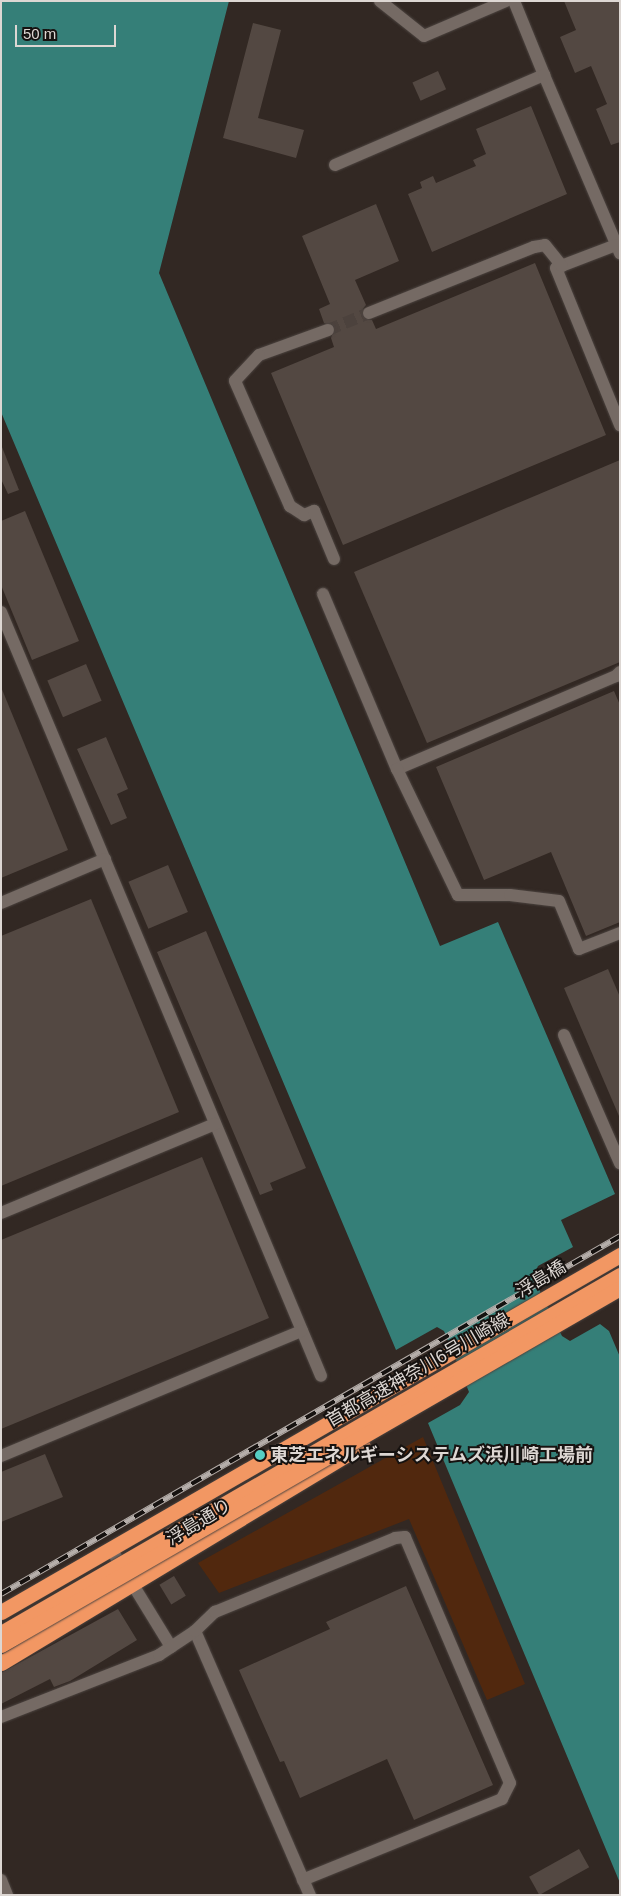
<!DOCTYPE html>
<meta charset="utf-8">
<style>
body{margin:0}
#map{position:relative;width:621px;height:1896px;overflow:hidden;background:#322823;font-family:Arial,"Noto Sans JP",sans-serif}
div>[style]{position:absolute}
.green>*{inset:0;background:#51280e}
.water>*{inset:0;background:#357f78}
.building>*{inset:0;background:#534842;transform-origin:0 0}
.minor-tunnel>*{height:12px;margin-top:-6px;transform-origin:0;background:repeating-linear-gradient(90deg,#4c423d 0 12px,transparent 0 18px)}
.roads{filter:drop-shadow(0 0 1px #4c4440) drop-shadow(0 0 1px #4c4440)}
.minor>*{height:12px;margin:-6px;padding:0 6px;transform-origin:6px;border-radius:6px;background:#756a64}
.highway>*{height:15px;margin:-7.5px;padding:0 7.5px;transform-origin:7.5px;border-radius:7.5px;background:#f29763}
.rail>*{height:5.5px;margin-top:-2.75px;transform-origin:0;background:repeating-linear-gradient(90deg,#161210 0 11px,#b5aeaa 0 22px);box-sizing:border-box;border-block:1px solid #b5aeaa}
.bridges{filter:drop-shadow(0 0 1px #4c4440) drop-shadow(0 0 1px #4c4440)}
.highway-bridge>*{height:15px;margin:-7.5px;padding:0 7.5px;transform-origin:7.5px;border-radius:7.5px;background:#f29763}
.dots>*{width:14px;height:14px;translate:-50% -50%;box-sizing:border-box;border:2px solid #161210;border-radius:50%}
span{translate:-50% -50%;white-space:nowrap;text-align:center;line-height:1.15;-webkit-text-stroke:4px #161210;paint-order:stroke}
.street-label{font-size:18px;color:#ddd7d3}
.poi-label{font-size:18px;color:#ddd7d3;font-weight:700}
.left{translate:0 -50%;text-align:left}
.frame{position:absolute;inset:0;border:2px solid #ddd7d3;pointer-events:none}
.scale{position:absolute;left:15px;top:25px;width:101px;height:22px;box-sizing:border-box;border:2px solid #ddd7d3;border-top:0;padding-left:6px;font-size:15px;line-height:18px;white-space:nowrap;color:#ddd7d3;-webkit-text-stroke:4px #161210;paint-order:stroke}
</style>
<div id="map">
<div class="green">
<div style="clip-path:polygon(423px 1437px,525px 1684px,487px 1700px,409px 1519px,219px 1593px,198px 1563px)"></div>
</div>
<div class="water">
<div style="clip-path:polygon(1px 1px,229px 1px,159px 273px,440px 946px,498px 922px,615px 1194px,561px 1220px,573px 1247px,538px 1266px,533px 1277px,562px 1336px,570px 1341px,600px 1324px,609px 1331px,620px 1357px,620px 1883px,428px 1423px,460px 1405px,469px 1392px,444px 1331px,437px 1327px,396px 1350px,1px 412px)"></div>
</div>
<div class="building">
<div style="clip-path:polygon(564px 1px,620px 1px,620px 142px,611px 145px,596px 109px,607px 104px,591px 66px,575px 73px,560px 37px,576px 30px)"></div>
<div style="clip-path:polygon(253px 23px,281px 30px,258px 118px,304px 130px,296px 158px,223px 138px)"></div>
<div style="left:438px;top:71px;width:20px;height:28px;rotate:66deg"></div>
<div style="clip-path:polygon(531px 106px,567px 194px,432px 252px,408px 194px,422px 188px,420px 182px,433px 176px,436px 183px,476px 166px,473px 160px,486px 154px,476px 129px)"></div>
<div style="clip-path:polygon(376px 204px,399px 261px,355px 280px,366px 305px,361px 311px,364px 319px,372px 320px,376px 329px,535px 263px,606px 435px,343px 545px,271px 373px,334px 347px,331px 338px,335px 327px,324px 323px,319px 309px,330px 304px,302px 236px)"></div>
<div style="clip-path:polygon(2px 447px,19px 490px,8px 494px,1px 479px)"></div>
<div style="clip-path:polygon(620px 460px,620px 662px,427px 743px,354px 572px)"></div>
<div style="clip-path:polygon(25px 511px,79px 641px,32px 660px,1px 585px,1px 521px)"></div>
<div style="left:86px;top:664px;width:40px;height:42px;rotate:67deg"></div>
<div style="clip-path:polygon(1px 687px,68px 850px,1px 878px)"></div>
<div style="clip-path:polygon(614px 691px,620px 705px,620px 922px,586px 936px,551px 852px,484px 880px,436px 767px)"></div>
<div style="clip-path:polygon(106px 737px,128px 789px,117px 794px,127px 818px,111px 825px,77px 749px)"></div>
<div style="left:168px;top:865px;width:51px;height:43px;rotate:67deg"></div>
<div style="clip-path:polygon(91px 899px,179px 1112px,1px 1186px,1px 936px)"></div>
<div style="clip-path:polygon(206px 931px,306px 1168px,270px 1183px,273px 1190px,260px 1195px,157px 952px)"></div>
<div style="clip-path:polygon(608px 969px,620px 997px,619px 1116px,564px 988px)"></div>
<div style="clip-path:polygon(202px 1157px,269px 1318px,1px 1429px,1px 1240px)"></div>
<div style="clip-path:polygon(45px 1454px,63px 1497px,1px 1522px,1px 1472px)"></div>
<div style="left:174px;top:1576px;width:23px;height:17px;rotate:59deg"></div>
<div style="clip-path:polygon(406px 1586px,493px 1785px,414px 1820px,387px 1759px,300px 1798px,284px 1761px,280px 1762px,239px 1670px,330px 1629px,326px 1622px)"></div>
<div style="clip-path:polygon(118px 1609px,137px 1640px,70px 1681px,54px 1687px,50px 1679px,1px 1704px,1px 1673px)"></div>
<div style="left:579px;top:1849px;width:21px;height:57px;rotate:61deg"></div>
</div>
<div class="minor-tunnel">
<div style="left:328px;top:330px;width:44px;rotate:-22.5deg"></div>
</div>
<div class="roads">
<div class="minor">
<div style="left:380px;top:1px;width:56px;rotate:38.5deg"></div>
<div style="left:424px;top:36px;width:89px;rotate:-23.1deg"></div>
<div style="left:514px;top:1px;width:80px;rotate:67.9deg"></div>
<div style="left:335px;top:165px;width:228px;rotate:-23.3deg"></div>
<div style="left:544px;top:75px;width:194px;rotate:66.9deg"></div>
<div style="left:616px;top:245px;width:64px;rotate:159deg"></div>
<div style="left:556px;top:268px;width:170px;rotate:67.8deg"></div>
<div style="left:369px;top:313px;width:178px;rotate:-21.8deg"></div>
<div style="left:534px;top:247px;width:11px;rotate:-10deg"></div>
<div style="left:545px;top:245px;width:27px;rotate:51deg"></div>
<div style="left:328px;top:330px;width:73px;rotate:160.1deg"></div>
<div style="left:259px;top:355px;width:35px;rotate:133deg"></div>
<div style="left:235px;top:381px;width:137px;rotate:66.3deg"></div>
<div style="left:290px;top:506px;width:17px;rotate:33deg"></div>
<div style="left:304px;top:515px;width:11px;rotate:-22deg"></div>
<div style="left:314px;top:511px;width:52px;rotate:67.4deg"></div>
<div style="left:323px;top:594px;width:190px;rotate:67.1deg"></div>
<div style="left:1px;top:612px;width:828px;rotate:67.27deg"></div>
<div style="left:620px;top:672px;width:6px;rotate:135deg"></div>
<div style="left:616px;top:676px;width:238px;rotate:157deg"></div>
<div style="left:397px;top:769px;width:140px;rotate:64.2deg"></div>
<div style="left:458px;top:895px;width:52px"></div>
<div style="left:510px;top:895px;width:49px;rotate:7deg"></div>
<div style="left:559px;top:901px;width:52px;rotate:67.4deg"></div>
<div style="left:579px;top:949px;width:44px;rotate:-21.3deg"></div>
<div style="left:1px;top:903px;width:113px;rotate:-22.9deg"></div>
<div style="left:564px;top:1035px;width:140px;rotate:66.4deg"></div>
<div style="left:1px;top:1213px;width:232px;rotate:-22.6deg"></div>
<div style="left:1px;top:1456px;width:326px;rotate:-22.6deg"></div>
<div style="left:111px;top:1549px;width:115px;rotate:58.5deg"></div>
<div style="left:195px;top:1631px;width:288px;rotate:66.5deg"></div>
<div style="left:1px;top:1717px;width:170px;rotate:-21.4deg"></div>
<div style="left:159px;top:1655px;width:43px;rotate:-33.7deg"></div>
<div style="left:195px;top:1631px;width:28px;rotate:-44deg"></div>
<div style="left:215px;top:1612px;width:195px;rotate:-22.3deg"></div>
<div style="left:395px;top:1538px;width:10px;rotate:-6deg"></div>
<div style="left:405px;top:1537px;width:267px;rotate:66.9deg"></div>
<div style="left:510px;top:1783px;width:18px;rotate:117deg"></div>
<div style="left:502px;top:1799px;width:215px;rotate:157.9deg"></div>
<div style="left:1px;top:1880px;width:16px;rotate:68deg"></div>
</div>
<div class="highway">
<div style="left:1px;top:1612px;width:715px;rotate:-29.97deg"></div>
<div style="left:1px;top:1663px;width:422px;rotate:-31.1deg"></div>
</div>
</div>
<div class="rail">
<div style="left:1px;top:1594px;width:715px;rotate:-30.04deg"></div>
</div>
<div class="bridges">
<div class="highway-bridge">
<div style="left:1px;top:1633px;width:715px;rotate:-30.04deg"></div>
<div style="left:1px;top:1645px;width:715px;rotate:-29.97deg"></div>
</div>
</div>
<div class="dots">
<div style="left:260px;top:1455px;background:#56cec3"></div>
</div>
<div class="street-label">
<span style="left:541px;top:1279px;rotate:-31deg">浮島橋</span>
<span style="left:418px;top:1370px;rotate:-30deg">首都高速神奈川6号川崎線</span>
<span style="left:199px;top:1522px;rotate:-31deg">浮島通り</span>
</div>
<div class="poi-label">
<span class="left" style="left:270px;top:1455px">東芝エネルギーシステムズ浜川崎工場前</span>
</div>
<div class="frame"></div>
<div class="scale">50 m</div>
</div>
